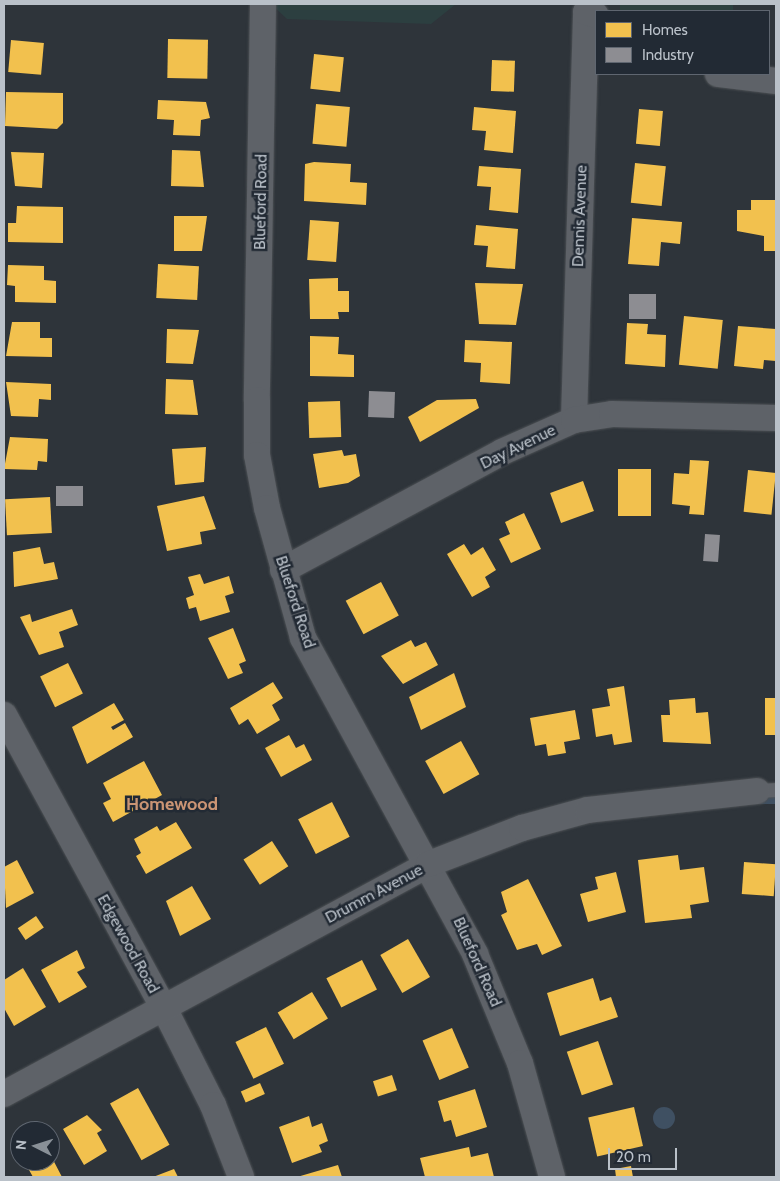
<!DOCTYPE html>
<style>
body{margin:0}
#map{position:relative;width:780px;height:1181px;overflow:hidden;background:#2e343a;font-family:Cabin,sans-serif}
div>[style]{position:absolute}
.green>*{inset:0;background:#2c3f40;transform-origin:0 0}
.water>*{inset:0;background:#3f5062}
.round{border-radius:50%}
.homes>*{inset:0;background:#f2c14e;transform-origin:0 0}
.industry>*{inset:0;background:#8d8d92;transform-origin:0 0}
.stream>*{height:7px;margin:-3.5px;padding:0 3.5px;transform-origin:3.5px;border-radius:3.5px;background:#3f5062}
.roads{filter:drop-shadow(0 0 1px #4c5054) drop-shadow(0 0 1px #4c5054)}
.lane>*{height:14px;margin:-7px;padding:0 7px;transform-origin:7px;border-radius:7px;background:#5e6268}
.street>*{height:26px;margin:-13px;padding:0 13px;transform-origin:13px;border-radius:13px;background:#5e6268}
span{translate:-50% -50%;white-space:nowrap;text-align:center;line-height:1.15;-webkit-text-stroke:5px #222a34;paint-order:stroke}
.street-label{font-size:16px;color:#bac1c9}
.neighbourhood-label{font-size:18px;color:#ca9474;font-weight:700}
.frame{position:absolute;inset:0;border:5px solid #bac1c9;pointer-events:none}
.legend{position:absolute;left:595px;top:10px;width:175px;height:65px;box-sizing:border-box;background:#222a34;border:1px solid #5f6670;margin:0;padding:6px 9px;list-style:none;font-size:15px;color:#bac1c9}
.legend li{display:flex;align-items:center;gap:10px;height:25px}
.legend b{width:25px;border:1px solid #5f6670}
.north{position:absolute;left:10px;top:1121px;width:50px;height:50px;box-sizing:border-box;background:#222a34;border:1px solid #5f6670;border-radius:50%;rotate:275deg;font-size:14px;font-weight:700;line-height:20px;text-align:center;color:#bac1c9}
.north::after{content:'';display:block;margin:auto;width:18px;height:22px;background:#899097;clip-path:polygon(50% 0,100% 100%,50% 72%,0 100%)}
.scale{position:absolute;left:608px;top:1148px;width:69px;height:22px;box-sizing:border-box;border:2px solid #bac1c9;border-top:0;padding-left:6px;font-size:15px;line-height:18px;white-space:nowrap;color:#bac1c9;-webkit-text-stroke:4px #222a34;paint-order:stroke}
</style>
<div id="map">
<div class="green">
<div style="clip-path:polygon(271px 4px,456px 4px,431px 24px,287px 19px)"></div>
<div style="left:620px;top:4px;width:113px;height:14px"></div>
</div>
<div class="water">
<div class="round" style="left:653px;top:1107px;width:22px;height:22px"></div>
</div>
<div class="homes">
<div style="left:168px;top:39px;width:40px;height:39px;rotate:1deg"></div>
<div style="left:11px;top:40px;width:33px;height:32px;rotate:5deg"></div>
<div style="left:314px;top:54px;width:30px;height:35px;rotate:6deg"></div>
<div style="left:492px;top:60px;width:23px;height:31px;rotate:2deg"></div>
<div style="clip-path:polygon(6px 92px,63px 93px,63px 123px,57px 129px,5px 126px)"></div>
<div style="clip-path:polygon(158px 100px,206px 102px,210px 118px,201px 120px,200px 136px,173px 135px,174px 120px,157px 119px)"></div>
<div style="left:316px;top:104px;width:34px;height:40px;rotate:5deg"></div>
<div style="clip-path:polygon(474px 107px,516px 111px,513px 153px,484px 150px,486px 131px,472px 130px)"></div>
<div style="left:639px;top:109px;width:24px;height:35px;rotate:5deg"></div>
<div style="clip-path:polygon(172px 150px,200px 151px,204px 187px,171px 186px)"></div>
<div style="clip-path:polygon(11px 152px,44px 153px,42px 188px,15px 186px)"></div>
<div style="clip-path:polygon(314px 162px,351px 164px,350px 182px,367px 183px,366px 205px,304px 201px,305px 164px)"></div>
<div style="left:635px;top:163px;width:31px;height:40px;rotate:6deg"></div>
<div style="clip-path:polygon(479px 166px,521px 169px,518px 213px,489px 210px,491px 187px,477px 186px)"></div>
<div style="clip-path:polygon(751px 200px,776px 200px,776px 251px,764px 251px,764px 236px,737px 231px,737px 210px,751px 210px)"></div>
<div style="clip-path:polygon(17px 206px,63px 207px,63px 243px,8px 242px,8px 223px,16px 223px)"></div>
<div style="clip-path:polygon(174px 216px,207px 216px,202px 251px,174px 251px)"></div>
<div style="clip-path:polygon(632px 218px,682px 222px,680px 244px,661px 242px,659px 266px,628px 264px)"></div>
<div style="left:310px;top:220px;width:29px;height:40px;rotate:4deg"></div>
<div style="clip-path:polygon(476px 225px,518px 229px,515px 269px,486px 267px,488px 246px,474px 245px)"></div>
<div style="left:158px;top:264px;width:41px;height:34px;rotate:3deg"></div>
<div style="clip-path:polygon(8px 265px,44px 266px,44px 280px,56px 281px,56px 303px,15px 302px,15px 286px,7px 285px)"></div>
<div style="clip-path:polygon(338px 278px,338px 291px,349px 291px,349px 312px,338px 312px,339px 319px,310px 319px,309px 279px)"></div>
<div style="clip-path:polygon(475px 283px,523px 284px,516px 325px,479px 324px)"></div>
<div style="left:684px;top:316px;width:39px;height:49px;rotate:6deg"></div>
<div style="clip-path:polygon(12px 322px,40px 322px,40px 338px,52px 338px,52px 357px,6px 356px)"></div>
<div style="clip-path:polygon(627px 323px,648px 324px,647px 334px,666px 335px,665px 367px,625px 364px)"></div>
<div style="clip-path:polygon(738px 326px,776px 329px,776px 361px,764px 360px,763px 369px,734px 366px)"></div>
<div style="clip-path:polygon(167px 329px,199px 330px,193px 364px,166px 363px)"></div>
<div style="clip-path:polygon(310px 336px,339px 337px,338px 354px,354px 355px,354px 377px,310px 376px)"></div>
<div style="clip-path:polygon(465px 340px,512px 342px,510px 384px,480px 382px,481px 363px,464px 362px)"></div>
<div style="clip-path:polygon(166px 379px,193px 380px,198px 415px,165px 414px)"></div>
<div style="clip-path:polygon(6px 382px,51px 384px,51px 400px,39px 399px,38px 417px,11px 416px)"></div>
<div style="clip-path:polygon(476px 399px,479px 408px,420px 442px,408px 417px,437px 400px)"></div>
<div style="left:340px;top:401px;width:36px;height:32px;rotate:88deg"></div>
<div style="clip-path:polygon(10px 437px,48px 439px,47px 462px,38px 461px,37px 470px,4px 469px)"></div>
<div style="clip-path:polygon(206px 447px,204px 482px,175px 485px,172px 449px)"></div>
<div style="clip-path:polygon(342px 450px,344px 456px,356px 454px,360px 476px,348px 483px,319px 488px,313px 454px)"></div>
<div style="clip-path:polygon(690px 460px,709px 461px,704px 515px,689px 514px,690px 506px,672px 504px,674px 473px,689px 474px)"></div>
<div style="left:618px;top:469px;width:33px;height:47px"></div>
<div style="left:748px;top:470px;width:28px;height:42px;rotate:6deg"></div>
<div style="left:583px;top:481px;width:32px;height:35px;rotate:70deg"></div>
<div style="clip-path:polygon(204px 496px,216px 529px,200px 532px,202px 544px,167px 551px,157px 506px)"></div>
<div style="left:50px;top:497px;width:36px;height:45px;rotate:87deg"></div>
<div style="clip-path:polygon(524px 513px,541px 549px,511px 563px,499px 539px,510px 534px,505px 522px)"></div>
<div style="clip-path:polygon(464px 544px,471px 555px,483px 547px,496px 570px,485px 577px,490px 587px,472px 597px,447px 554px)"></div>
<div style="clip-path:polygon(40px 547px,44px 564px,54px 562px,58px 579px,14px 587px,13px 552px)"></div>
<div style="clip-path:polygon(200px 574px,204px 584px,229px 576px,234px 593px,225px 596px,230px 612px,200px 621px,196px 607px,189px 609px,186px 598px,194px 595px,188px 577px)"></div>
<div style="left:381px;top:582px;width:38px;height:40px;rotate:62deg"></div>
<div style="clip-path:polygon(72px 609px,78px 625px,59px 632px,64px 647px,39px 655px,20px 617px,30px 614px,32px 622px)"></div>
<div style="clip-path:polygon(233px 628px,246px 661px,239px 664px,243px 673px,228px 679px,208px 638px)"></div>
<div style="clip-path:polygon(411px 640px,415px 647px,426px 642px,438px 665px,403px 684px,381px 656px)"></div>
<div style="left:68px;top:663px;width:34px;height:31px;rotate:64deg"></div>
<div style="clip-path:polygon(454px 673px,466px 707px,421px 730px,409px 697px)"></div>
<div style="clip-path:polygon(273px 682px,283px 698px,272px 705px,280px 720px,257px 734px,248px 719px,239px 725px,230px 708px)"></div>
<div style="clip-path:polygon(624px 686px,632px 742px,614px 745px,612px 734px,596px 737px,592px 709px,610px 706px,607px 689px)"></div>
<div style="clip-path:polygon(695px 698px,696px 713px,708px 712px,711px 744px,663px 742px,661px 715px,670px 715px,669px 700px)"></div>
<div style="left:765px;top:698px;width:11px;height:37px"></div>
<div style="clip-path:polygon(114px 703px,124px 720px,111px 727px,113px 730px,125px 723px,133px 737px,87px 764px,72px 727px)"></div>
<div style="clip-path:polygon(575px 710px,580px 739px,564px 742px,566px 753px,548px 756px,546px 744px,535px 746px,530px 718px)"></div>
<div style="clip-path:polygon(289px 735px,296px 748px,304px 744px,312px 760px,281px 777px,265px 748px)"></div>
<div style="left:461px;top:741px;width:38px;height:41px;rotate:61deg"></div>
<div style="clip-path:polygon(144px 761px,162px 795px,113px 822px,103px 803px,111px 799px,103px 783px)"></div>
<div style="left:332px;top:802px;width:39px;height:38px;rotate:63deg"></div>
<div style="clip-path:polygon(176px 822px,192px 848px,146px 874px,136px 856px,141px 853px,134px 839px,157px 826px,160px 831px)"></div>
<div style="left:272px;top:841px;width:30px;height:34px;rotate:57deg"></div>
<div style="clip-path:polygon(678px 855px,680px 870px,704px 867px,709px 902px,690px 905px,692px 918px,645px 923px,638px 860px)"></div>
<div style="clip-path:polygon(17px 860px,34px 893px,6px 908px,4px 867px)"></div>
<div style="left:744px;top:862px;width:32px;height:32px;rotate:4deg"></div>
<div style="clip-path:polygon(616px 872px,626px 912px,588px 922px,580px 894px,598px 889px,595px 877px)"></div>
<div style="clip-path:polygon(528px 879px,562px 946px,542px 955px,537px 944px,517px 950px,501px 915px,507px 912px,501px 892px)"></div>
<div style="clip-path:polygon(192px 886px,211px 919px,180px 936px,166px 901px)"></div>
<div style="left:36px;top:916px;width:14px;height:22px;rotate:56deg"></div>
<div style="left:408px;top:939px;width:44px;height:32px;rotate:60deg"></div>
<div style="clip-path:polygon(77px 950px,85px 968px,77px 972px,87px 987px,59px 1003px,41px 970px)"></div>
<div style="left:362px;top:960px;width:33px;height:40px;rotate:63deg"></div>
<div style="clip-path:polygon(23px 968px,46px 1007px,14px 1026px,4px 1008px,4px 980px)"></div>
<div style="clip-path:polygon(593px 978px,600px 1001px,611px 997px,618px 1017px,560px 1036px,547px 993px)"></div>
<div style="left:312px;top:992px;width:31px;height:40px;rotate:59deg"></div>
<div style="left:266px;top:1027px;width:41px;height:34px;rotate:64deg"></div>
<div style="left:452px;top:1028px;width:43px;height:32px;rotate:67deg"></div>
<div style="left:598px;top:1041px;width:46px;height:33px;rotate:71deg"></div>
<div style="left:392px;top:1075px;width:16px;height:20px;rotate:72deg"></div>
<div style="left:260px;top:1083px;width:12px;height:21px;rotate:66deg"></div>
<div style="left:138px;top:1088px;width:65px;height:32px;rotate:61deg"></div>
<div style="clip-path:polygon(475px 1089px,487px 1127px,456px 1137px,451px 1120px,444px 1122px,438px 1101px)"></div>
<div style="left:634px;top:1107px;width:40px;height:47px;rotate:77deg"></div>
<div style="clip-path:polygon(87px 1115px,102px 1130px,97px 1133px,107px 1151px,84px 1165px,63px 1129px)"></div>
<div style="clip-path:polygon(309px 1116px,312px 1127px,322px 1123px,328px 1141px,319px 1145px,322px 1152px,292px 1163px,279px 1127px)"></div>
<div style="clip-path:polygon(469px 1147px,471px 1157px,488px 1153px,494px 1177px,425px 1177px,420px 1158px)"></div>
<div style="clip-path:polygon(50px 1154px,62px 1177px,33px 1177px,24px 1161px,50px 1161px)"></div>
<div style="clip-path:polygon(338px 1165px,342px 1177px,297px 1177px)"></div>
<div style="clip-path:polygon(631px 1166px,633px 1177px,616px 1177px,615px 1169px)"></div>
<div style="clip-path:polygon(174px 1169px,178px 1177px,153px 1177px)"></div>
</div>
<div class="industry">
<div style="left:629px;top:294px;width:27px;height:25px"></div>
<div style="left:369px;top:391px;width:26px;height:26px;rotate:2deg"></div>
<div style="left:56px;top:486px;width:27px;height:20px"></div>
<div style="left:705px;top:534px;width:15px;height:27px;rotate:4deg"></div>
</div>
<div class="stream">
<div style="left:761px;top:800px;width:15px"></div>
</div>
<div class="roads">
<div class="lane">
<div style="left:757px;top:791px;width:19px;rotate:-3deg"></div>
</div>
<div class="street">
<div style="left:263px;top:4px;width:396px;rotate:90.9deg"></div>
<div style="left:257px;top:400px;width:55px;rotate:90deg"></div>
<div style="left:257px;top:455px;width:54px;rotate:79.3deg"></div>
<div style="left:267px;top:508px;width:135px;rotate:74.5deg"></div>
<div style="left:303px;top:638px;width:360px;rotate:61.4deg"></div>
<div style="left:475px;top:954px;width:118px;rotate:67.6deg"></div>
<div style="left:520px;top:1063px;width:118px;rotate:74.3deg"></div>
<div style="left:718px;top:74px;width:58px;rotate:6.9deg"></div>
<div style="left:574px;top:420px;width:408px;rotate:-88.3deg"></div>
<div style="left:586px;top:12px;width:10px;rotate:17deg"></div>
<div style="left:283px;top:570px;width:249px;rotate:-28.3deg"></div>
<div style="left:502px;top:452px;width:79px;rotate:-24deg"></div>
<div style="left:574px;top:420px;width:38px;rotate:-9deg"></div>
<div style="left:612px;top:414px;width:164px;rotate:1.4deg"></div>
<div style="left:4px;top:715px;width:334px;rotate:61.4deg"></div>
<div style="left:164px;top:1008px;width:109px;rotate:63.2deg"></div>
<div style="left:213px;top:1105px;width:77px;rotate:68.7deg"></div>
<div style="left:4px;top:1094px;width:483px;rotate:-28.4deg"></div>
<div style="left:429px;top:864px;width:100px;rotate:-21.2deg"></div>
<div style="left:522px;top:828px;width:68px;rotate:-15.3deg"></div>
<div style="left:588px;top:810px;width:170px;rotate:-6.4deg"></div>
</div>
</div>
<div class="street-label">
<span style="left:261px;top:202px;rotate:-89deg">Blueford Road</span>
<span style="left:580px;top:216px;rotate:-88deg">Dennis Avenue</span>
<span style="left:518px;top:447px;rotate:-26deg">Day Avenue</span>
<span style="left:295px;top:602px;rotate:72deg">Blueford Road</span>
<span style="left:374px;top:894px;rotate:-28deg">Drumm Avenue</span>
<span style="left:128px;top:944px;rotate:61deg">Edgewood Road</span>
<span style="left:477px;top:962px;rotate:66deg">Blueford Road</span>
</div>
<div class="neighbourhood-label">
<span style="left:172px;top:804px">Homewood</span>
</div>
<div class="frame"></div>
<ul class="legend">
<li><b style="height:14px;background:#f2c14e"></b>Homes</li>
<li><b style="height:14px;background:#8d8d92"></b>Industry</li>
</ul>
<div class="north">N</div>
<div class="scale">20 m</div>
</div>
